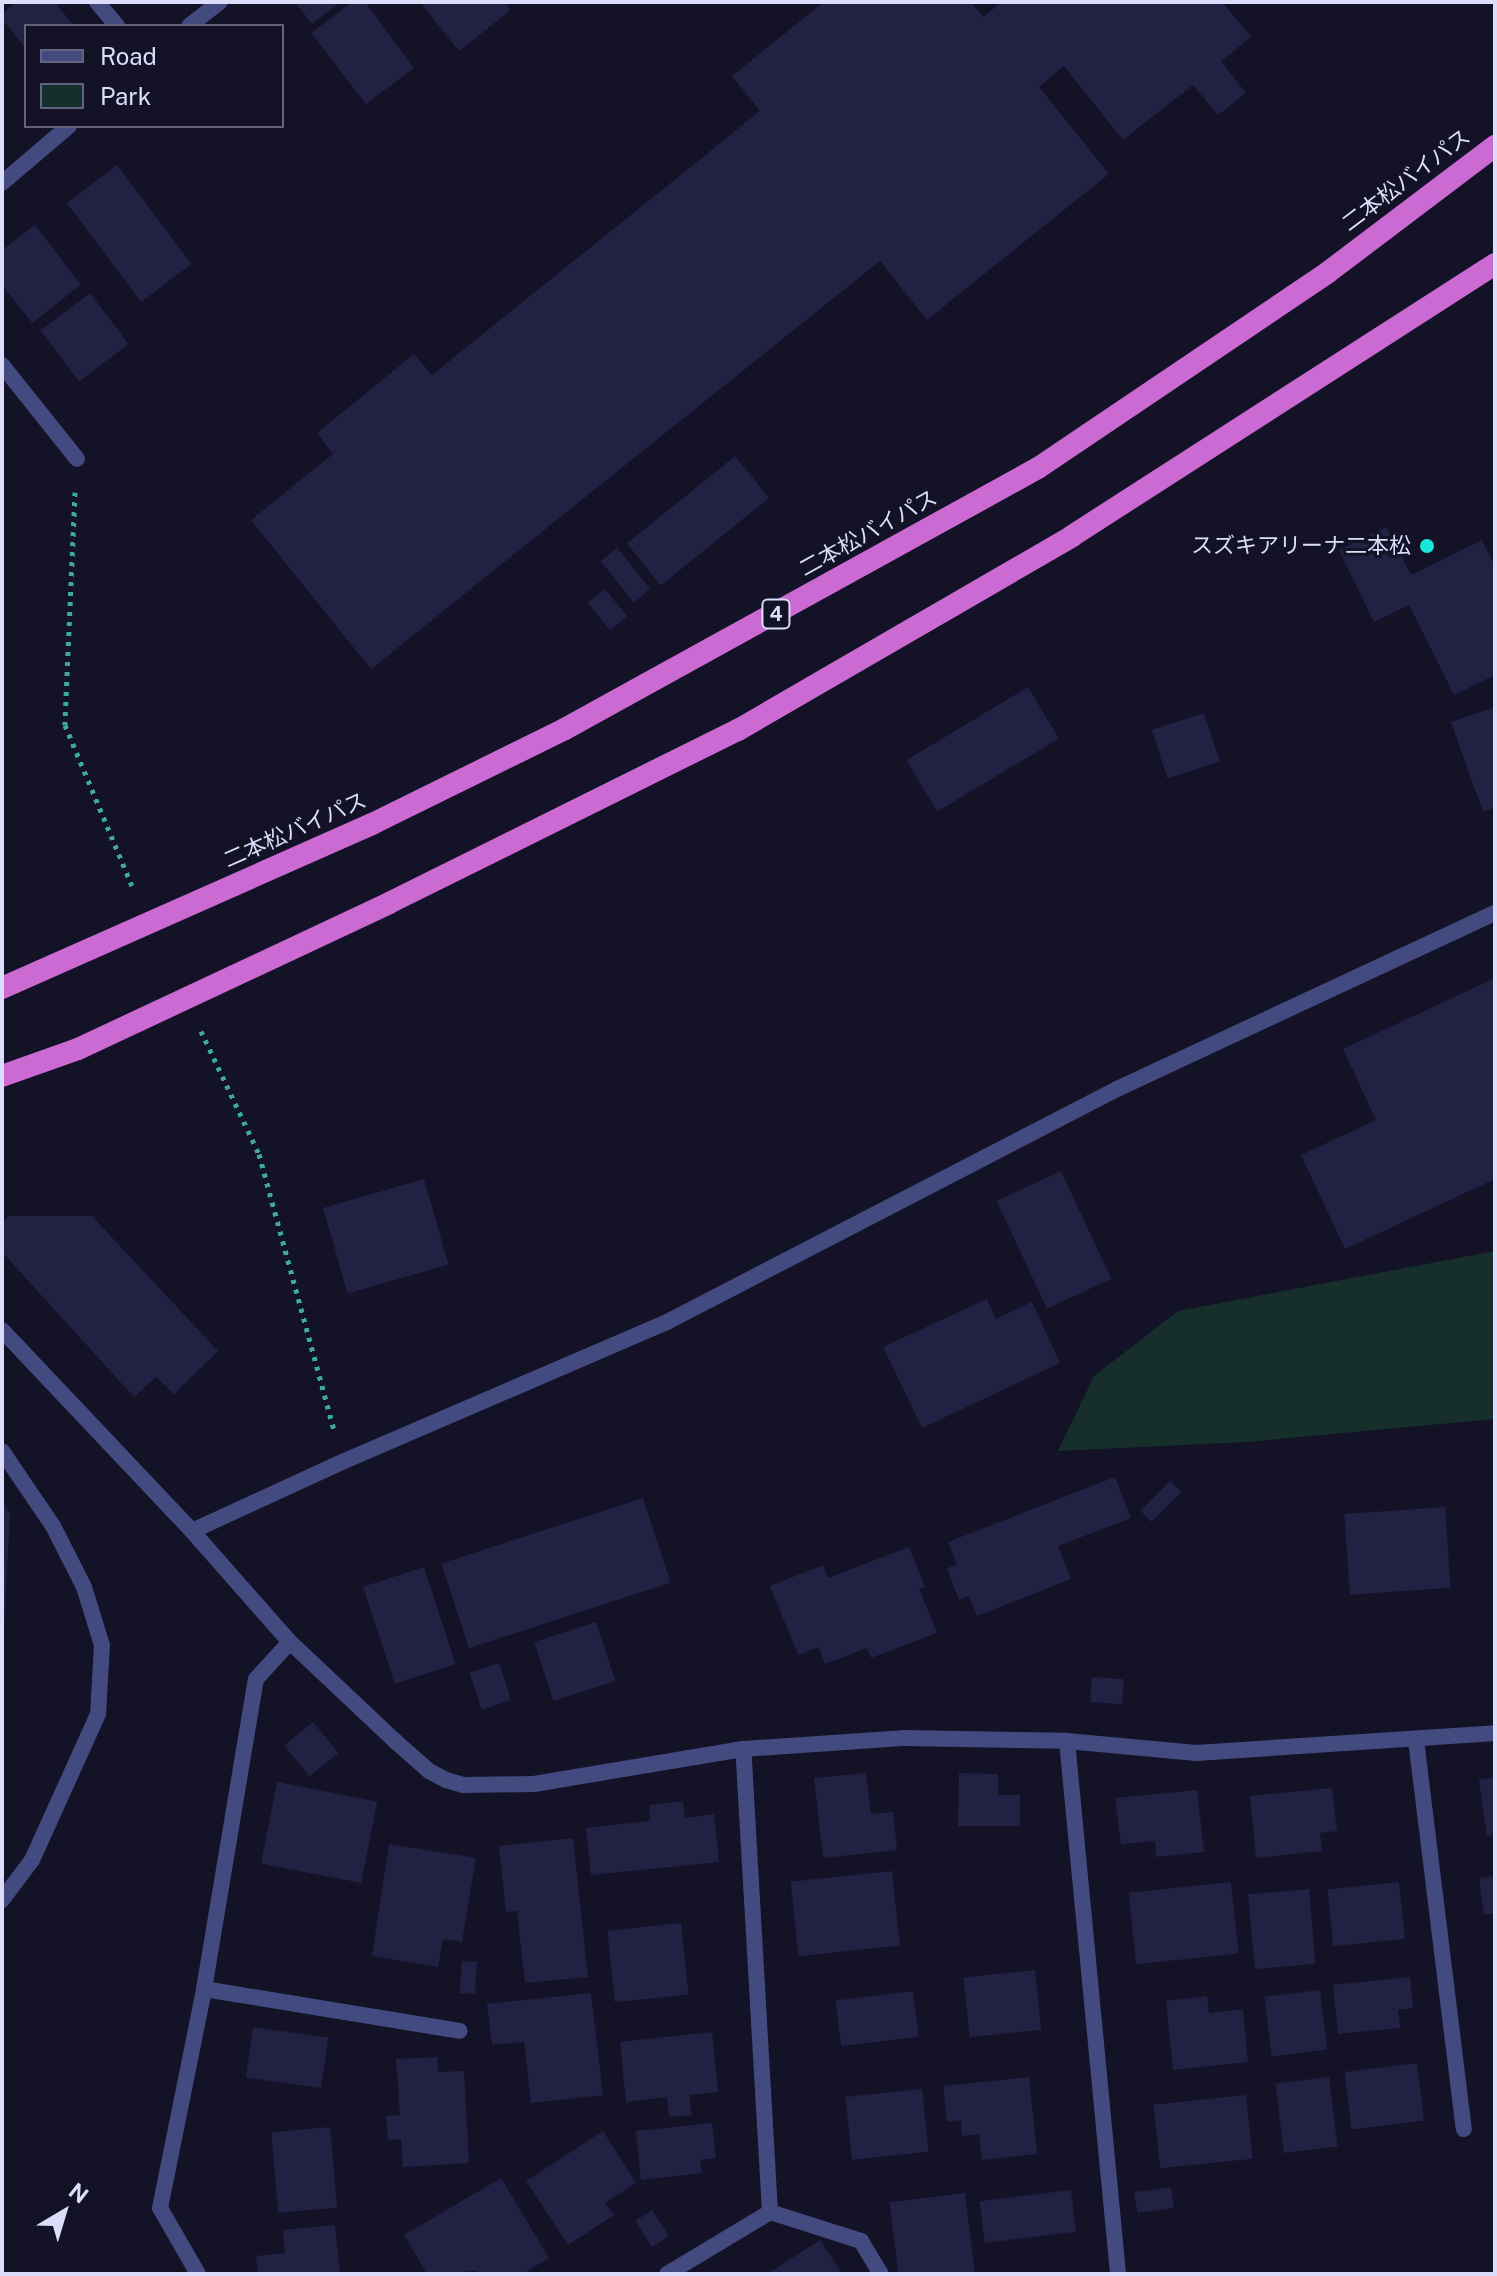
<!DOCTYPE html>
<meta charset="utf-8">
<style>
body{margin:0}
#map{position:relative;width:1497px;height:2276px;overflow:hidden;background:#131226;font-family:"Public Sans","Noto Sans JP",sans-serif}
div>[style]{position:absolute}
.green>*{inset:0;background:#162f2a}
.building>*{inset:0;background:#222144;transform-origin:0 0}
.path>*{height:5px;margin-top:-2.5px;transform-origin:0;background:repeating-linear-gradient(90deg,#3eac94 0 4px,transparent 0 10px)}
.service>*{height:16px;margin:-8px;padding:0 8px;transform-origin:8px;border-radius:8px;background:#434a7f}
.minor>*{height:16px;margin:-8px;padding:0 8px;transform-origin:8px;border-radius:8px;background:#434a7f}
.trunk>*{height:22px;margin:-11px;padding:0 11px;transform-origin:11px;border-radius:11px;background:#cc6ad4}
.dots>*{width:22px;height:22px;translate:-50% -50%;box-sizing:border-box;border:4px solid #131226;border-radius:50%}
span{translate:-50% -50%;white-space:nowrap;text-align:center;line-height:1.15;-webkit-text-stroke:6px #131226;paint-order:stroke}
.shield-label span{padding:2px 6px;background:#131226;border:2px solid;border-radius:6px;-webkit-text-stroke-width:0}
.shield-label{font-size:20px;color:#dbddfb;font-weight:700}
.street-label{font-size:22px;color:#dbddfb}
.poi-label{font-size:22px;color:#dbddfb}
.right{translate:-100% -50%;text-align:right}
.frame{position:absolute;inset:0;border:4px solid #dbddfb;pointer-events:none}
.legend{position:absolute;left:24px;top:24px;width:260px;height:104px;box-sizing:border-box;background:#131226;border:2px solid #63637b;margin:0;padding:10px 14px;list-style:none;font-size:24px;color:#dbddfb}
.legend li{display:flex;align-items:center;gap:16px;height:40px}
.legend b{width:40px;border:2px solid #63637b}
.north{position:absolute;left:24px;top:2172px;width:80px;height:80px;-webkit-text-stroke:6px #131226;paint-order:stroke;rotate:38deg;font-size:22px;font-weight:700;line-height:32px;text-align:center;color:#dbddfb}
.north::after{content:'';display:block;margin:auto;width:28px;height:36px;background:#dbddfb;clip-path:polygon(50% 0,100% 100%,50% 72%,0 100%)}
</style>
<div id="map">
<div class="green">
<div style="clip-path:polygon(1495px 1251px,1495px 1419px,1247px 1442px,1058px 1451px,1094px 1376px,1178px 1311px)"></div>
</div>
<div class="building">
<div style="clip-path:polygon(16px 2px,55px 2px,74px 26px,26px 26px,26px 49px,2px 19px,2px 14px)"></div>
<div style="clip-path:polygon(295px 2px,341px 2px,312px 24px)"></div>
<div style="clip-path:polygon(352px 2px,365px 2px,414px 68px,366px 104px,311px 33px)"></div>
<div style="clip-path:polygon(420px 2px,504px 2px,511px 10px,459px 51px)"></div>
<div style="clip-path:polygon(824px 2px,971px 2px,983px 17px,1002px 2px,1222px 2px,1251px 37px,1221px 61px,1246px 93px,1218px 115px,1193px 85px,1123px 140px,1064px 66px,1039px 87px,1109px 174px,927px 320px,880px 261px,371px 669px,251px 520px,333px 454px,317px 433px,414px 354px,432px 375px,760px 111px,732px 76px)"></div>
<div style="left:117px;top:165px;width:124px;height:63px;rotate:53deg"></div>
<div style="clip-path:polygon(35px 225px,81px 285px,32px 323px,2px 285px,2px 250px)"></div>
<div style="left:90px;top:293px;width:64px;height:62px;rotate:53deg"></div>
<div style="left:735px;top:456px;width:54px;height:139px;rotate:51deg"></div>
<div style="clip-path:polygon(1386px 527px,1411px 575px,1482px 540px,1495px 567px,1495px 675px,1454px 695px,1409px 605px,1374px 622px,1339px 550px)"></div>
<div style="left:617px;top:548px;width:53px;height:21px;rotate:51deg"></div>
<div style="left:605px;top:589px;width:35px;height:22px;rotate:51deg"></div>
<div style="left:1028px;top:687px;width:60px;height:142px;rotate:59deg"></div>
<div style="clip-path:polygon(1495px 707px,1495px 807px,1483px 812px,1451px 722px)"></div>
<div style="left:1204px;top:713px;width:51px;height:55px;rotate:72deg"></div>
<div style="clip-path:polygon(1495px 978px,1495px 1179px,1345px 1249px,1301px 1155px,1376px 1120px,1343px 1049px)"></div>
<div style="left:1061px;top:1171px;width:119px;height:71px;rotate:65deg"></div>
<div style="left:424px;top:1179px;width:89px;height:105px;rotate:74deg"></div>
<div style="clip-path:polygon(9px 1216px,92px 1216px,218px 1351px,174px 1394px,156px 1377px,134px 1397px,2px 1252px,2px 1222px)"></div>
<div style="clip-path:polygon(987px 1299px,996px 1319px,1032px 1302px,1060px 1363px,922px 1428px,883px 1347px)"></div>
<div style="clip-path:polygon(1115px 1477px,1131px 1518px,1058px 1546px,1071px 1579px,977px 1616px,969px 1596px,959px 1600px,947px 1568px,957px 1565px,948px 1542px)"></div>
<div style="left:1170px;top:1481px;width:16px;height:42px;rotate:45deg"></div>
<div style="left:643px;top:1498px;width:89px;height:212px;rotate:72deg"></div>
<div style="clip-path:polygon(2px 1501px,10px 1513px,4px 1630px,2px 1630px)"></div>
<div style="left:1445px;top:1507px;width:81px;height:101px;rotate:86deg"></div>
<div style="clip-path:polygon(909px 1547px,925px 1587px,919px 1589px,937px 1633px,871px 1658px,867px 1648px,825px 1664px,819px 1647px,798px 1655px,770px 1586px,823px 1565px,828px 1578px)"></div>
<div style="left:424px;top:1567px;width:102px;height:64px;rotate:72deg"></div>
<div style="left:596px;top:1622px;width:62px;height:65px;rotate:72deg"></div>
<div style="left:499px;top:1663px;width:39px;height:31px;rotate:72deg"></div>
<div style="left:1092px;top:1677px;width:32px;height:25px;rotate:4deg"></div>
<div style="left:313px;top:1722px;width:40px;height:37px;rotate:51deg"></div>
<div style="clip-path:polygon(866px 1773px,871px 1814px,893px 1812px,897px 1850px,823px 1858px,814px 1778px)"></div>
<div style="clip-path:polygon(959px 1773px,998px 1774px,998px 1795px,1020px 1795px,1020px 1826px,958px 1826px)"></div>
<div style="clip-path:polygon(1495px 1777px,1495px 1835px,1487px 1836px,1479px 1780px)"></div>
<div style="left:277px;top:1782px;width:102px;height:83px;rotate:11deg"></div>
<div style="clip-path:polygon(1332px 1788px,1337px 1831px,1320px 1833px,1322px 1851px,1256px 1858px,1250px 1796px)"></div>
<div style="clip-path:polygon(1197px 1790px,1204px 1852px,1156px 1857px,1155px 1841px,1121px 1844px,1115px 1798px)"></div>
<div style="clip-path:polygon(683px 1801px,685px 1818px,714px 1814px,719px 1862px,591px 1875px,586px 1828px,650px 1821px,649px 1805px)"></div>
<div style="clip-path:polygon(573px 1838px,588px 1977px,525px 1983px,517px 1911px,506px 1912px,499px 1846px)"></div>
<div style="clip-path:polygon(389px 1844px,476px 1858px,462px 1942px,443px 1939px,438px 1967px,372px 1956px)"></div>
<div style="left:892px;top:1871px;width:75px;height:102px;rotate:84deg"></div>
<div style="clip-path:polygon(1495px 1876px,1495px 1913px,1484px 1915px,1479px 1878px)"></div>
<div style="left:1231px;top:1882px;width:72px;height:103px;rotate:84deg"></div>
<div style="left:1399px;top:1882px;width:57px;height:72px;rotate:84deg"></div>
<div style="left:1309px;top:1889px;width:75px;height:61px;rotate:85deg"></div>
<div style="left:681px;top:1923px;width:72px;height:74px;rotate:84deg"></div>
<div style="left:462px;top:1961px;width:15px;height:32px;rotate:4deg"></div>
<div style="left:1035px;top:1970px;width:60px;height:72px;rotate:84deg"></div>
<div style="clip-path:polygon(1410px 1977px,1413px 2008px,1398px 2010px,1400px 2028px,1338px 2034px,1333px 1985px)"></div>
<div style="left:1320px;top:1990px;width:60px;height:56px;rotate:83deg"></div>
<div style="left:913px;top:1991px;width:46px;height:78px;rotate:83deg"></div>
<div style="clip-path:polygon(591px 1993px,603px 2095px,531px 2103px,524px 2042px,492px 2045px,487px 2004px)"></div>
<div style="clip-path:polygon(1207px 1996px,1209px 2013px,1243px 2009px,1248px 2062px,1173px 2070px,1166px 2001px)"></div>
<div style="left:253px;top:2027px;width:76px;height:51px;rotate:8deg"></div>
<div style="clip-path:polygon(712px 2032px,718px 2092px,689px 2095px,692px 2115px,669px 2117px,667px 2097px,626px 2102px,620px 2042px)"></div>
<div style="clip-path:polygon(437px 2057px,438px 2072px,464px 2071px,469px 2163px,403px 2167px,401px 2139px,388px 2140px,386px 2116px,400px 2115px,396px 2059px)"></div>
<div style="left:1417px;top:2063px;width:58px;height:73px;rotate:83deg"></div>
<div style="clip-path:polygon(1029px 2077px,1037px 2154px,982px 2160px,979px 2134px,962px 2136px,961px 2120px,947px 2122px,943px 2086px)"></div>
<div style="left:1329px;top:2077px;width:70px;height:54px;rotate:83deg"></div>
<div style="left:922px;top:2089px;width:63px;height:77px;rotate:84deg"></div>
<div style="left:1246px;top:2095px;width:64px;height:93px;rotate:84deg"></div>
<div style="clip-path:polygon(712px 2123px,716px 2158px,700px 2160px,702px 2173px,641px 2180px,636px 2131px)"></div>
<div style="left:330px;top:2127px;width:81px;height:59px;rotate:85deg"></div>
<div style="clip-path:polygon(603px 2131px,636px 2183px,605px 2203px,614px 2215px,568px 2245px,526px 2181px)"></div>
<div style="clip-path:polygon(501px 2178px,549px 2258px,522px 2274px,477px 2274px,476px 2271px,427px 2274px,404px 2235px)"></div>
<div style="left:1171px;top:2187px;width:21px;height:37px;rotate:82deg"></div>
<div style="left:1071px;top:2190px;width:42px;height:92px;rotate:83deg"></div>
<div style="left:965px;top:2193px;width:82px;height:76px;rotate:83deg"></div>
<div style="left:652px;top:2210px;width:31px;height:20px;rotate:57deg"></div>
<div style="clip-path:polygon(335px 2225px,340px 2274px,258px 2274px,256px 2256px,285px 2253px,283px 2230px)"></div>
<div style="clip-path:polygon(820px 2240px,843px 2274px,767px 2274px)"></div>
</div>
<div class="path">
<div style="left:75px;top:492px;width:233px;rotate:92.5deg"></div>
<div style="left:65px;top:725px;width:177px;rotate:67.4deg"></div>
<div style="left:201px;top:1031px;width:136px;rotate:64.8deg"></div>
<div style="left:259px;top:1154px;width:286px;rotate:74.8deg"></div>
</div>
<div class="service">
<div style="left:770px;top:2212px;width:96px;rotate:17.7deg"></div>
<div style="left:861px;top:2241px;width:39px;rotate:59deg"></div>
</div>
<div class="minor">
<div style="left:97px;top:2px;width:31px;rotate:50deg"></div>
<div style="left:189px;top:26px;width:39px;rotate:-38deg"></div>
<div style="left:2px;top:183px;width:88px;rotate:-40.4deg"></div>
<div style="left:2px;top:365px;width:120px;rotate:51.4deg"></div>
<div style="left:2px;top:1330px;width:277px;rotate:46.6deg"></div>
<div style="left:192px;top:1531px;width:148px;rotate:48.6deg"></div>
<div style="left:290px;top:1642px;width:144px;rotate:43.3deg"></div>
<div style="left:395px;top:1741px;width:45px;rotate:41.4deg"></div>
<div style="left:429px;top:1771px;width:19px;rotate:28deg"></div>
<div style="left:446px;top:1780px;width:19px;rotate:16deg"></div>
<div style="left:464px;top:1785px;width:70px;rotate:-0.8deg"></div>
<div style="left:534px;top:1784px;width:212px;rotate:-9.5deg"></div>
<div style="left:743px;top:1749px;width:160px;rotate:-3.9deg"></div>
<div style="left:903px;top:1738px;width:164px;rotate:1deg"></div>
<div style="left:1067px;top:1741px;width:130px;rotate:5.3deg"></div>
<div style="left:1196px;top:1753px;width:300px;rotate:-3.8deg"></div>
<div style="left:2px;top:1451px;width:91px;rotate:55.8deg"></div>
<div style="left:53px;top:1526px;width:68px;rotate:63.1deg"></div>
<div style="left:84px;top:1587px;width:61px;rotate:72.8deg"></div>
<div style="left:102px;top:1645px;width:69px;rotate:93.3deg"></div>
<div style="left:98px;top:1714px;width:160px;rotate:114.3deg"></div>
<div style="left:32px;top:1860px;width:50px;rotate:126.9deg"></div>
<div style="left:192px;top:1531px;width:165px;rotate:-24.7deg"></div>
<div style="left:342px;top:1462px;width:352px;rotate:-23.3deg"></div>
<div style="left:665px;top:1323px;width:509px;rotate:-27.37deg"></div>
<div style="left:1117px;top:1089px;width:417px;rotate:-25deg"></div>
<div style="left:1416px;top:1740px;width:392px;rotate:83deg"></div>
<div style="left:1067px;top:1741px;width:535px;rotate:84.53deg"></div>
<div style="left:204px;top:1989px;width:259px;rotate:9.3deg"></div>
<div style="left:198px;top:2274px;width:76px;rotate:-119.9deg"></div>
<div style="left:160px;top:2208px;width:223px;rotate:-78.6deg"></div>
<div style="left:204px;top:1989px;width:314px;rotate:-80.5deg"></div>
<div style="left:256px;top:1679px;width:50px;rotate:-47.4deg"></div>
<div style="left:667px;top:2274px;width:120px;rotate:-31deg"></div>
<div style="left:770px;top:2212px;width:464px;rotate:-93.3deg"></div>
</div>
<div class="trunk">
<div style="left:2px;top:988px;width:405px;rotate:-23.9deg"></div>
<div style="left:372px;top:824px;width:213px;rotate:-26.2deg"></div>
<div style="left:563px;top:730px;width:542px;rotate:-28.88deg"></div>
<div style="left:1038px;top:468px;width:349px;rotate:-34deg"></div>
<div style="left:1327px;top:273px;width:211px;rotate:-37.1deg"></div>
<div style="left:2px;top:1076px;width:81px;rotate:-19.6deg"></div>
<div style="left:78px;top:1049px;width:344px;rotate:-25.1deg"></div>
<div style="left:389px;top:903px;width:390px;rotate:-26.4deg"></div>
<div style="left:738px;top:730px;width:386px;rotate:-30.1deg"></div>
<div style="left:1072px;top:536px;width:503px;rotate:-32.74deg"></div>
</div>
<div class="dots">
<div style="left:1427px;top:546px;background:#1de5d9"></div>
</div>
<div class="shield-label">
<span style="left:776px;top:614px">4</span>
</div>
<div class="street-label">
<span style="left:1406px;top:180px;rotate:-37deg">二本松バイパス</span>
<span style="left:868px;top:533px;rotate:-29deg">二本松バイパス</span>
<span style="left:295px;top:830px;rotate:-24deg">二本松バイパス</span>
</div>
<div class="poi-label">
<span class="right" style="left:1411px;top:546px">スズキアリーナ二本松</span>
</div>
<div class="frame"></div>
<ul class="legend">
<li><b style="height:10px;background:#434a7f"></b>Road</li>
<li><b style="height:22px;background:#162f2a"></b>Park</li>
</ul>
<div class="north">N</div>
</div>
